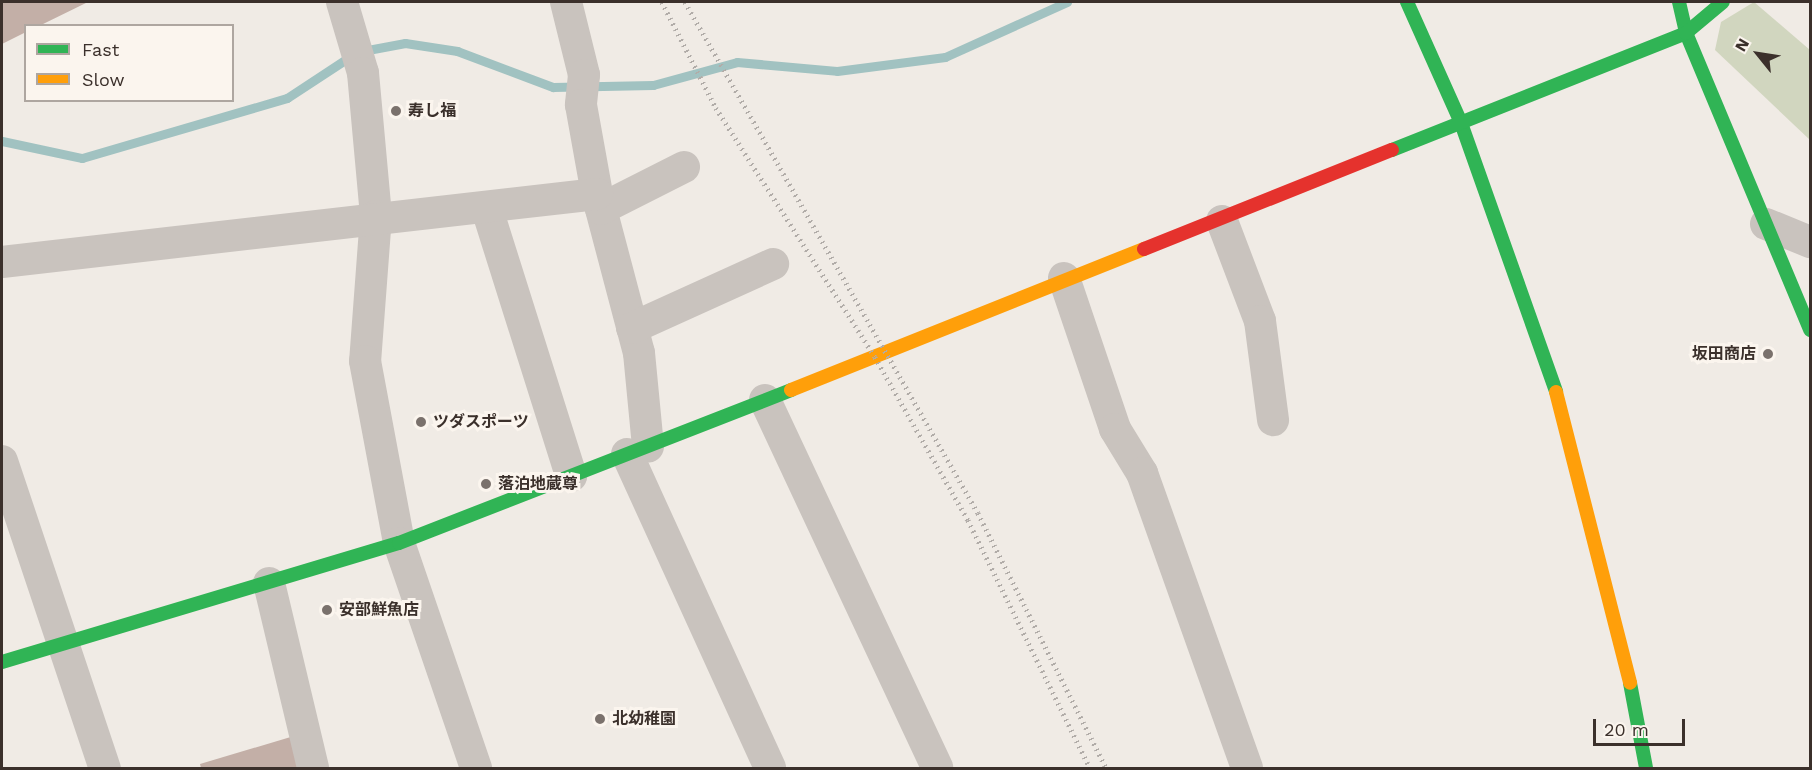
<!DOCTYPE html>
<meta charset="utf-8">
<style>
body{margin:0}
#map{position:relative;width:1812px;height:770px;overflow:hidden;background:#f0ebe5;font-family:"Work Sans","Noto Sans JP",sans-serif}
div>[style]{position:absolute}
.green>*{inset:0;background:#d1d6bf}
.stream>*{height:9px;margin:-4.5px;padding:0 4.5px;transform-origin:4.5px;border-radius:4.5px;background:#a1c2c1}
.building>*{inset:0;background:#c3afa7}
.street>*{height:32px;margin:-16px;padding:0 16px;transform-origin:16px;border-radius:16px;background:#c9c3be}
.fast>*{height:14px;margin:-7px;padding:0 7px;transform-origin:7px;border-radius:7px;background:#30b455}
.slow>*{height:14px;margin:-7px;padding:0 7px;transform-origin:7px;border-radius:7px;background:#ff9f0a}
.jam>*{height:14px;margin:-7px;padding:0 7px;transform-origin:7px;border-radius:7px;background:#e5322d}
.rail>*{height:4.5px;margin-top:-2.25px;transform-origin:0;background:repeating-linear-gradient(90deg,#b1aca8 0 1.5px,transparent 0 6px)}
.dots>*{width:16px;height:16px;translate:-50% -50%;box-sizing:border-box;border:3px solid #fbf5ee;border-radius:50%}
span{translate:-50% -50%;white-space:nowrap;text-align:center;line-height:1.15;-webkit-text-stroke:6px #fbf5ee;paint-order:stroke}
.poi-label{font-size:16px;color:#3b302b;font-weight:700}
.left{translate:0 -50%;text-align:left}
.right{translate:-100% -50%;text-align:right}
.frame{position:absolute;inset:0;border:3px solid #3b302b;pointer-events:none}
.legend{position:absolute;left:24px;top:24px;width:210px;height:78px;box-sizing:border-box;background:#fbf5ee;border:2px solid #aea6a0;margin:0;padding:8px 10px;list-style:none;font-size:18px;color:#3b302b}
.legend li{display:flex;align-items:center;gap:12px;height:30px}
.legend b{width:30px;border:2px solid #aea6a0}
.north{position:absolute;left:1728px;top:24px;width:60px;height:60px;-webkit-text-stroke:4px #fbf5ee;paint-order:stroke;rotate:300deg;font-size:16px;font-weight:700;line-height:24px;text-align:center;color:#3b302b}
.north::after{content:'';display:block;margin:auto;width:21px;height:27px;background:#3b302b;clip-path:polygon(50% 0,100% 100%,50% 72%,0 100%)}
.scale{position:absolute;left:1593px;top:719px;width:92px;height:27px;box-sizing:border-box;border:3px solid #3b302b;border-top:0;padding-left:8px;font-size:18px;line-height:21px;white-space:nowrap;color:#3b302b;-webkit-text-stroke:4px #fbf5ee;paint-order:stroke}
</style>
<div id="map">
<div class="green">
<div style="clip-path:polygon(1754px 2px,1810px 50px,1810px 140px,1715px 50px,1721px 22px)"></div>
</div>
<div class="stream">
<div style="left:2px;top:141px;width:82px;rotate:12deg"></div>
<div style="left:82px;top:158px;width:214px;rotate:-16.3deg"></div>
<div style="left:287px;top:98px;width:84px;rotate:-33.3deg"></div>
<div style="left:357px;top:52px;width:49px;rotate:-10.6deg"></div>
<div style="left:405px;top:43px;width:53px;rotate:8.7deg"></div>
<div style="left:457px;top:51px;width:103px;rotate:20.6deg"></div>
<div style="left:553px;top:87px;width:100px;rotate:-1.1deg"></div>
<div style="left:653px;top:85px;width:87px;rotate:-15.3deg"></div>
<div style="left:737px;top:62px;width:100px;rotate:5.1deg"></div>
<div style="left:837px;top:71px;width:109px;rotate:-7.4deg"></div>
<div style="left:945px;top:57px;width:134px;rotate:-24.3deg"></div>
</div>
<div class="building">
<div style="clip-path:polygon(2px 2px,88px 2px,39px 26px,26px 26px,26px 32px,2px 44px)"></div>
<div style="clip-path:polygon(294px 736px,303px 768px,201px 768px,200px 764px)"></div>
</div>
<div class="street">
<div style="left:342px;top:2px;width:74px;rotate:73.5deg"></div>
<div style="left:363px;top:73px;width:144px;rotate:84.8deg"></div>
<div style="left:376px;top:216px;width:145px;rotate:94.3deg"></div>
<div style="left:365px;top:361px;width:185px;rotate:79.4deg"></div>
<div style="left:399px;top:543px;width:238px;rotate:71.1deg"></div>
<div style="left:566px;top:2px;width:75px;rotate:76.1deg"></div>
<div style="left:584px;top:75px;width:30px;rotate:96deg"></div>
<div style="left:581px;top:105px;width:90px;rotate:79.8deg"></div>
<div style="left:597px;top:194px;width:164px;rotate:75.2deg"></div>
<div style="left:639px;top:353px;width:94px;rotate:84.5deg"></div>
<div style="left:487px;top:209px;width:280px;rotate:72.5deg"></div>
<div style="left:601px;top:209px;width:93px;rotate:-26.8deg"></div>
<div style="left:1222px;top:221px;width:107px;rotate:69.2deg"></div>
<div style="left:1260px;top:321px;width:100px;rotate:82.5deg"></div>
<div style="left:1766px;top:224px;width:48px;rotate:22.2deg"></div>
<div style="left:2px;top:262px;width:599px;rotate:-6.52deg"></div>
<div style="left:1064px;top:278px;width:159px;rotate:71.3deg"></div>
<div style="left:1115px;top:429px;width:52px;rotate:58.5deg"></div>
<div style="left:1142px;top:473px;width:313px;rotate:70.4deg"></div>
<div style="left:632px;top:328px;width:155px;rotate:-24.4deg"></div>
<div style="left:765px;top:400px;width:406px;rotate:64.9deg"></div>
<div style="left:627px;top:454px;width:345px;rotate:65.5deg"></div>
<div style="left:2px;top:461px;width:324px;rotate:71.5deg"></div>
<div style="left:269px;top:583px;width:190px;rotate:76.6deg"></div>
</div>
<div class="fast">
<div style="left:1407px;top:2px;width:133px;rotate:65.9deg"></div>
<div style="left:1461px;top:123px;width:285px;rotate:70.5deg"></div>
<div style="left:1679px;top:2px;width:32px;rotate:77deg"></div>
<div style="left:1686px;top:33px;width:322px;rotate:67.3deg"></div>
<div style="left:1392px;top:150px;width:316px;rotate:-21.7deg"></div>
<div style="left:1686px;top:33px;width:48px;rotate:-40deg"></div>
<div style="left:2px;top:662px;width:414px;rotate:-16.7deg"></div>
<div style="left:399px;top:543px;width:421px;rotate:-21.3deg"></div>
<div style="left:1630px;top:683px;width:86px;rotate:79.3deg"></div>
</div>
<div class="slow">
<div style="left:791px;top:390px;width:380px;rotate:-21.8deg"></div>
<div style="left:1556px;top:392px;width:300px;rotate:75.7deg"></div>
</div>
<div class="jam">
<div style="left:1144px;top:249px;width:267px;rotate:-21.8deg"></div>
</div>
<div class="rail">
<div style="left:662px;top:2px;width:119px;rotate:63deg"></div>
<div style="left:716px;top:108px;width:295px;rotate:57.4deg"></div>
<div style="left:875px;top:357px;width:188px;rotate:60.3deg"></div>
<div style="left:968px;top:520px;width:276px;rotate:63.8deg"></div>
<div style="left:685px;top:2px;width:589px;rotate:60.17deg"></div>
<div style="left:978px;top:513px;width:285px;rotate:63.3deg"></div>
</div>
<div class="dots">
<div style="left:396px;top:111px;background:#7a716c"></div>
<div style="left:1768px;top:354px;background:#7a716c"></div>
<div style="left:421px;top:422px;background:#7a716c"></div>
<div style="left:486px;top:484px;background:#7a716c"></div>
<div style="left:327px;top:610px;background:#7a716c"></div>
<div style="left:600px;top:719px;background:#7a716c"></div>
</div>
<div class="poi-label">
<span class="left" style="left:408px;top:111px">寿し福</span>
<span class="right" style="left:1756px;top:354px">坂田商店</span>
<span class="left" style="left:433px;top:422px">ツダスポーツ</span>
<span class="left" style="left:498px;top:484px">落泊地蔵尊</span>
<span class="left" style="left:339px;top:610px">安部鮮魚店</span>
<span class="left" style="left:612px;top:719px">北幼稚園</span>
</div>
<div class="frame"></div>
<ul class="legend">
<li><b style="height:8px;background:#30b455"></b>Fast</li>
<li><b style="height:8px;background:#ff9f0a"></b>Slow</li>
</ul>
<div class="north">N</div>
<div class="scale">20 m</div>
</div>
